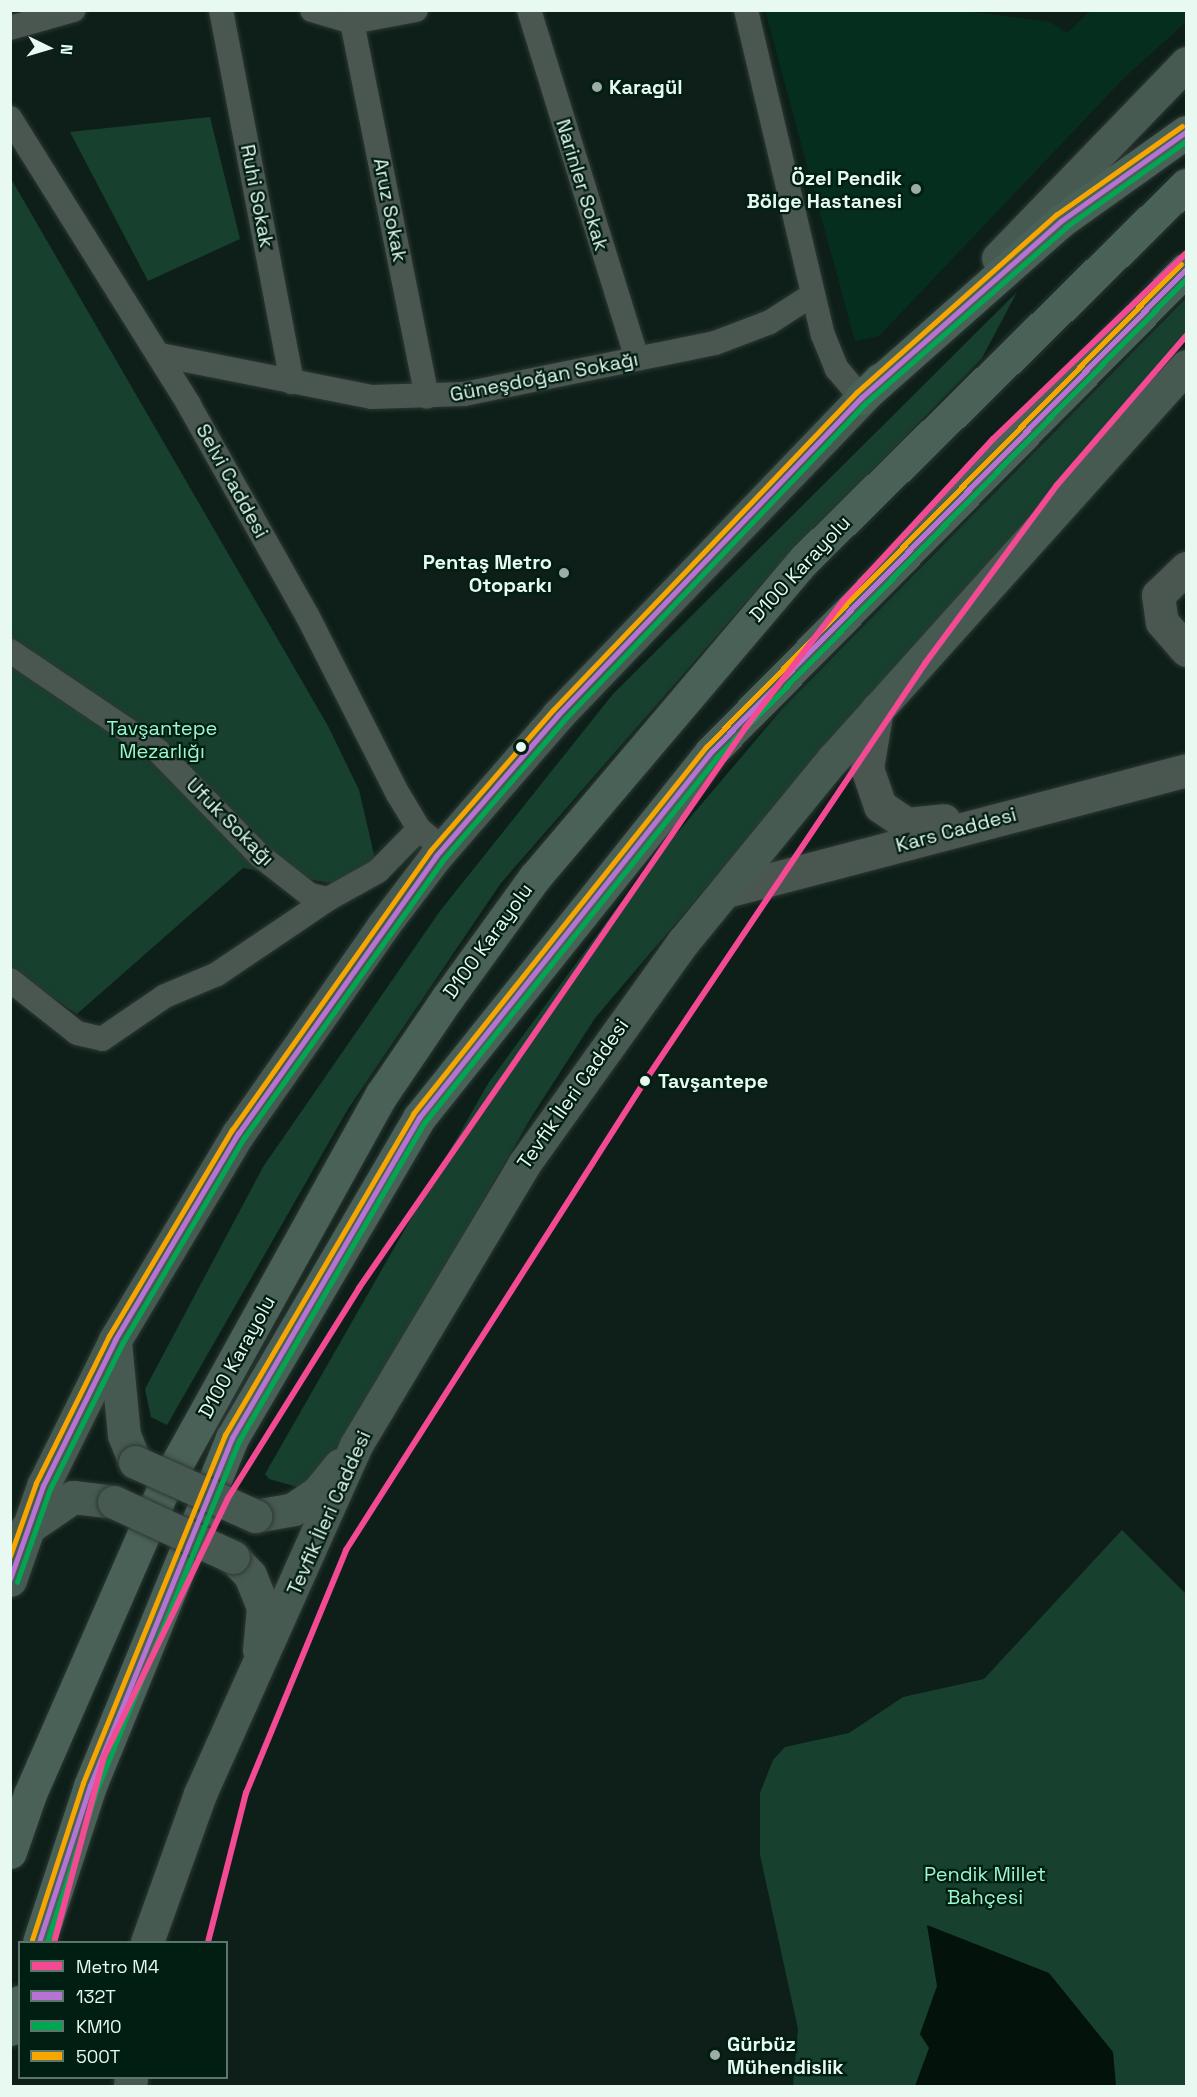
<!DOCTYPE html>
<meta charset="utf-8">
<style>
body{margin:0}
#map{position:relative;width:1197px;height:2097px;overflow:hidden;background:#0e1f19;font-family:"Space Grotesk",sans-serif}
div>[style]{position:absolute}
.built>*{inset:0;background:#052e1f}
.green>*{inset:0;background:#17402f}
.water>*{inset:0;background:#03120a}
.roads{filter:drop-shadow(0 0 2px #2d3833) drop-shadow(0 0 2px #2d3833)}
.street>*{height:24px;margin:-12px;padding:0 12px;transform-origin:12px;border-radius:12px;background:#4a5650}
.secondary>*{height:33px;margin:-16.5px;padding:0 16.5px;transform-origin:16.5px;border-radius:16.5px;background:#4a5650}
.primary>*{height:33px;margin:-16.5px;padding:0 16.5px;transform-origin:16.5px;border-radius:16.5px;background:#475a51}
.highway>*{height:33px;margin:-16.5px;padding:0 16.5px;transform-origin:16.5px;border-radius:16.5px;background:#4a6158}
.bridges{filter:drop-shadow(0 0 2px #2d3833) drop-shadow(0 0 2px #2d3833)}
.primary-bridge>*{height:33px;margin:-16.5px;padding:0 16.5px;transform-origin:16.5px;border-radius:16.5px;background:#475a51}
.bus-1>*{height:4.5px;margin:-2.25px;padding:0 2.25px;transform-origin:2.25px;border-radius:2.25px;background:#b673d3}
.bus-2>*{height:4.5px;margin:-2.25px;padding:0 2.25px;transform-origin:2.25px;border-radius:2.25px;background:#00a651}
.bus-3>*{height:4.5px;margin:-2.25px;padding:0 2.25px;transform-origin:2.25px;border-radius:2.25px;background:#f7a600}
.metro-1>*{height:6px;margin:-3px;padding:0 3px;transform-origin:3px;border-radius:3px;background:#f34a93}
.dots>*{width:16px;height:16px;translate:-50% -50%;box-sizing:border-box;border:3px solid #001e11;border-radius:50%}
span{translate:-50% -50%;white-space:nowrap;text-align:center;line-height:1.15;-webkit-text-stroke:4.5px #001e11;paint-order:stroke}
.poi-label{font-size:20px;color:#e7f9f0;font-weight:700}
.left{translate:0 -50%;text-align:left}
.right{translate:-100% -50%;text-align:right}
.street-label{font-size:20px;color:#e7f9f0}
.park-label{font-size:20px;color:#9ef6cc}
.stop-label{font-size:20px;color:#e7f9f0;font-weight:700}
.frame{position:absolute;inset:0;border:12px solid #e7f9f0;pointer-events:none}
.legend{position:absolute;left:18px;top:1941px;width:210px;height:138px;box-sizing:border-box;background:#001e11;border:2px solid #5c766a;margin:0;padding:8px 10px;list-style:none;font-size:18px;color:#e7f9f0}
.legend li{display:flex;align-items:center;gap:12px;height:30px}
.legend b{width:30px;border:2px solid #5c766a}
.north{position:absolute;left:18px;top:18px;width:60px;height:60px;-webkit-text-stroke:4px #001e11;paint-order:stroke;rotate:95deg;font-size:16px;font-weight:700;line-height:24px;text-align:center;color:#e7f9f0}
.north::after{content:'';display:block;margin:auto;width:21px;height:27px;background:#e7f9f0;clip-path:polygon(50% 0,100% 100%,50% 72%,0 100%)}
</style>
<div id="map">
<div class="built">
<div style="clip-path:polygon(765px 11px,965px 11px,1050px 22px,1067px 33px,1090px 11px,1186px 11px,1186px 22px,1124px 78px,879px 336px,855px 341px)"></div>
</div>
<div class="green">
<div style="clip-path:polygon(210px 117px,240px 239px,148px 281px,70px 132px)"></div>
<div style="clip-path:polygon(10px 177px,328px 726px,359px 790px,376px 863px,331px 883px,243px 868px,77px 1014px,11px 969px)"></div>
<div style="clip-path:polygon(1017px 292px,982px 358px,767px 578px,501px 883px,348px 1109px,167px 1425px,151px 1417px,145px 1389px,263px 1167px,440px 911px,613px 694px)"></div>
<div style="clip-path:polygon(1186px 298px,1186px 340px,830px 742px,595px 1018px,532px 1116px,333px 1459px,301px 1488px,269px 1479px,265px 1474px,489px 1082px,638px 879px,782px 709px)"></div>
<div style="clip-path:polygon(1122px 1530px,1186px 1594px,1186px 2086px,793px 2086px,798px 2029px,760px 1855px,760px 1793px,773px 1760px,785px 1747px,849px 1733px,903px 1697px,984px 1679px)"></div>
</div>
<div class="water">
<div style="clip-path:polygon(927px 1925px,1049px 1973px,1113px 2052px,1116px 2086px,915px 2086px,929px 2048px,920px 2034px,937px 1986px)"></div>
</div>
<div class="roads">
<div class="street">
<div style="left:221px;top:10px;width:379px;rotate:79.2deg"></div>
<div style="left:312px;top:10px;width:42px;rotate:16.7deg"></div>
<div style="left:352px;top:22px;width:65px;rotate:-10.6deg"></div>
<div style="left:529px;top:10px;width:365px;rotate:72.8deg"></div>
<div style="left:746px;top:10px;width:334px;rotate:76.7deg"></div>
<div style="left:823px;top:335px;width:37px;rotate:68deg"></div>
<div style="left:837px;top:369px;width:38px;rotate:50deg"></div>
<div style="left:352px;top:22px;width:382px;rotate:78.7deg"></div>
<div style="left:10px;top:28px;width:66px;rotate:-15.9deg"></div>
<div style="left:10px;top:118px;width:338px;rotate:58deg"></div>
<div style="left:189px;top:405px;width:241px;rotate:60.7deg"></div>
<div style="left:307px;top:615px;width:201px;rotate:63.1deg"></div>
<div style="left:398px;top:794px;width:41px;rotate:59deg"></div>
<div style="left:419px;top:829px;width:30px;rotate:40deg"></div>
<div style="left:160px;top:355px;width:216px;rotate:11.2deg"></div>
<div style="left:372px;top:397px;width:92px;rotate:-1.9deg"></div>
<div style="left:464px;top:394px;width:256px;rotate:-11.5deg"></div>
<div style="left:715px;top:343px;width:59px;rotate:-20.9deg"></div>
<div style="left:770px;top:322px;width:50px;rotate:-32.7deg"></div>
<div style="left:10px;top:651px;width:179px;rotate:34deg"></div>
<div style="left:158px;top:751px;width:145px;rotate:45.8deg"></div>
<div style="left:259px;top:855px;width:65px;rotate:38.1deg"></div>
<div style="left:310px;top:895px;width:18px;rotate:13deg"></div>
<div style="left:328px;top:899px;width:57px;rotate:-29.2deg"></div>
<div style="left:378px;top:871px;width:59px;rotate:-45.7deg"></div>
<div style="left:10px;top:980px;width:85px;rotate:38.3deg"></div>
<div style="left:77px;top:1033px;width:26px;rotate:13deg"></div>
<div style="left:102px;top:1039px;width:76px;rotate:-34.3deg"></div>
<div style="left:165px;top:996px;width:56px;rotate:-22.9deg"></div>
<div style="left:217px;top:974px;width:134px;rotate:-34deg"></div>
</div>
<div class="secondary">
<div style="left:1186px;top:568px;width:39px;rotate:136deg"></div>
<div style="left:1158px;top:595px;width:27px;rotate:82deg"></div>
<div style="left:1162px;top:622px;width:37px;rotate:49deg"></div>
<div style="left:877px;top:709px;width:60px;rotate:99.6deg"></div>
<div style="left:867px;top:768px;width:40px;rotate:71.1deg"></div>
<div style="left:880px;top:806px;width:32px;rotate:34deg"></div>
<div style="left:907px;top:824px;width:37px;rotate:-6deg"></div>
<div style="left:726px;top:891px;width:476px;rotate:-14.7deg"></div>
</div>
<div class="primary">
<div style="left:998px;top:258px;width:271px;rotate:-46deg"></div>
<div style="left:115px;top:1342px;width:93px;rotate:84.5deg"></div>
<div style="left:124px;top:1435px;width:29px;rotate:68deg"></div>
<div style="left:255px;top:1516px;width:39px;rotate:-10deg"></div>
<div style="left:293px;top:1509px;width:29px;rotate:-34deg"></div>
<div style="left:317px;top:1493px;width:36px;rotate:-51deg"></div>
<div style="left:26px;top:1529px;width:57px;rotate:-34.2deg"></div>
<div style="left:73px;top:1497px;width:41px;rotate:7deg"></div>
<div style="left:233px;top:1557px;width:25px;rotate:47deg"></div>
<div style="left:250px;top:1575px;width:35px;rotate:68deg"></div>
<div style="left:263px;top:1607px;width:43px;rotate:95.3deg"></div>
<div style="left:10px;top:1580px;width:100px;rotate:-70.7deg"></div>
<div style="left:43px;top:1486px;width:163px;rotate:-63.7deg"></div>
<div style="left:115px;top:1340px;width:240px;rotate:-59.2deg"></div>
<div style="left:238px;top:1134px;width:254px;rotate:-55.1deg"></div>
<div style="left:383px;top:926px;width:88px;rotate:-52.9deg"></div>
<div style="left:436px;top:856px;width:186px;rotate:-49.1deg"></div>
<div style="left:558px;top:715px;width:465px;rotate:-46.2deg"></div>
<div style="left:147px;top:1942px;width:157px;rotate:-70.3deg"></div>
<div style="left:200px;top:1794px;width:382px;rotate:-65.9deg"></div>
<div style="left:356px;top:1445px;width:327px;rotate:-59.1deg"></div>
<div style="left:524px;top:1164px;width:273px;rotate:-54.4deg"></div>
<div style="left:683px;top:942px;width:237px;rotate:-50.7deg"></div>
<div style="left:833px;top:759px;width:528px;rotate:-48.07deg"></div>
<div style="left:130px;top:2086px;width:8px;rotate:-83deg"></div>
</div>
<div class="highway">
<div style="left:861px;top:398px;width:267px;rotate:-41.5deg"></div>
<div style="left:1061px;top:221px;width:153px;rotate:-35.5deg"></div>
<div style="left:10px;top:1852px;width:61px;rotate:-71deg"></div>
<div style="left:30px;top:1794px;width:337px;rotate:-66.4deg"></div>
<div style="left:165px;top:1485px;width:447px;rotate:-61deg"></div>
<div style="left:382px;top:1094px;width:117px;rotate:-55.8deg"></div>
<div style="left:448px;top:997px;width:148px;rotate:-54.1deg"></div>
<div style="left:535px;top:877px;width:417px;rotate:-49.7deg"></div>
<div style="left:805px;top:559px;width:534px;rotate:-44.47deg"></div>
<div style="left:39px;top:1942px;width:164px;rotate:-71.9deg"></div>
<div style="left:90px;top:1786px;width:376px;rotate:-67.8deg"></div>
<div style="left:232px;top:1438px;width:371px;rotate:-59.7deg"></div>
<div style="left:419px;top:1118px;width:468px;rotate:-51.4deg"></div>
<div style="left:711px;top:752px;width:677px;rotate:-45.48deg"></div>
<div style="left:10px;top:2029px;width:29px;rotate:-70deg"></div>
</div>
</div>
<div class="bridges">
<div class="primary-bridge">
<div style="left:135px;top:1462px;width:132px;rotate:24.2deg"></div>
<div style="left:114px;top:1502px;width:131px;rotate:24.8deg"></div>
</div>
</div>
<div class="bus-1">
<div style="left:10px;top:1579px;width:99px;rotate:-70.5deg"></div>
<div style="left:43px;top:1486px;width:163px;rotate:-63.7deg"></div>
<div style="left:115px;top:1340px;width:240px;rotate:-59.2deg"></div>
<div style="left:238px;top:1134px;width:341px;rotate:-54.5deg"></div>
<div style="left:436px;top:856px;width:186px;rotate:-49.1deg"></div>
<div style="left:558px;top:715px;width:439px;rotate:-46.3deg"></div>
<div style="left:861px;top:398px;width:267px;rotate:-41.5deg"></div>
<div style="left:1061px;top:221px;width:153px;rotate:-35.5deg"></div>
<div style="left:39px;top:1942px;width:164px;rotate:-71.9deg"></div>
<div style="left:90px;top:1786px;width:376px;rotate:-67.8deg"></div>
<div style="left:232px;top:1438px;width:371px;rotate:-59.7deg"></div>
<div style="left:419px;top:1118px;width:468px;rotate:-51.4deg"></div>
<div style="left:711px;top:752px;width:677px;rotate:-45.48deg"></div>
</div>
<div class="bus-2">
<div style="left:17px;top:1582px;width:99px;rotate:-70.5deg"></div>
<div style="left:50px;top:1489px;width:162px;rotate:-63.6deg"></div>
<div style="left:122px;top:1344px;width:239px;rotate:-59.4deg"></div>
<div style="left:244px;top:1138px;width:340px;rotate:-54.4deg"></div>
<div style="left:442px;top:861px;width:186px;rotate:-49.1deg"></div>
<div style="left:564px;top:720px;width:438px;rotate:-46.4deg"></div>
<div style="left:866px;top:403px;width:266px;rotate:-41.3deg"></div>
<div style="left:1066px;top:227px;width:148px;rotate:-35.6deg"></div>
<div style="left:47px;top:1942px;width:161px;rotate:-71.9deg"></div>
<div style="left:97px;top:1789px;width:376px;rotate:-67.8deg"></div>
<div style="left:239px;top:1441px;width:369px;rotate:-59.8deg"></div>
<div style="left:425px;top:1122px;width:467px;rotate:-51.3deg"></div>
<div style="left:717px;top:757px;width:670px;rotate:-45.54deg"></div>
</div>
<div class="bus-3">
<div style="left:10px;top:1556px;width:77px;rotate:-70.4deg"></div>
<div style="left:36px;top:1483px;width:164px;rotate:-63.6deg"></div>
<div style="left:109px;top:1336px;width:240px;rotate:-59.2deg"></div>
<div style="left:232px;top:1130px;width:342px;rotate:-54.6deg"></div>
<div style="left:430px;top:851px;width:187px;rotate:-48.9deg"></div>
<div style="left:553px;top:710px;width:439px;rotate:-46.3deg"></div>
<div style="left:856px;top:393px;width:268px;rotate:-41.7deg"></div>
<div style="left:1056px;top:215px;width:154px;rotate:-35.2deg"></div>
<div style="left:32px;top:1940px;width:165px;rotate:-72deg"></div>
<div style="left:83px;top:1783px;width:376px;rotate:-67.8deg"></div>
<div style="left:225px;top:1435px;width:372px;rotate:-59.6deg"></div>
<div style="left:413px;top:1114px;width:470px;rotate:-51.4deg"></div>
<div style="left:706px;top:747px;width:677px;rotate:-45.48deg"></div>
</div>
<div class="metro-1">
<div style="left:54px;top:1942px;width:192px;rotate:-74.9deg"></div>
<div style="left:104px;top:1757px;width:287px;rotate:-64.4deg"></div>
<div style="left:228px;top:1498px;width:248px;rotate:-58deg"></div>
<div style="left:359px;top:1288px;width:682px;rotate:-55.4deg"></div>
<div style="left:746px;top:727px;width:159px;rotate:-52.4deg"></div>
<div style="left:843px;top:601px;width:221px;rotate:-47.2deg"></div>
<div style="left:993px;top:439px;width:268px;rotate:-43.9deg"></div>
<div style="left:208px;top:1942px;width:154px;rotate:-75.7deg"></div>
<div style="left:246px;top:1793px;width:263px;rotate:-67.6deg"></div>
<div style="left:346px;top:1550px;width:556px;rotate:-57.48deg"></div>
<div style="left:645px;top:1081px;width:505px;rotate:-56.15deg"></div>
<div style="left:926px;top:662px;width:220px;rotate:-53.5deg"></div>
<div style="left:1057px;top:485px;width:197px;rotate:-49.1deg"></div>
</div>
<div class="dots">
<div style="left:597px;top:87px;background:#9bada5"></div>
<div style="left:916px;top:189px;background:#9bada5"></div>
<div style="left:564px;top:573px;background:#9bada5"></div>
<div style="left:521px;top:747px;background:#e7f9f0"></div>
<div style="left:645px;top:1081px;background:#e7f9f0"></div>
<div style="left:715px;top:2055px;background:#9bada5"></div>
</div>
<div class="poi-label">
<span class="left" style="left:609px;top:87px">Karagül</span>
<span class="right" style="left:902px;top:190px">Özel Pendik<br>Bölge Hastanesi</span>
<span class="right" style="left:552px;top:574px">Pentaş Metro<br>Otoparkı</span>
<span class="left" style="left:727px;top:2056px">Gürbüz<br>Mühendislik</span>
</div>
<div class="street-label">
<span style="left:582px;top:185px;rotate:73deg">Narinler Sokak</span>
<span style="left:257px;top:196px;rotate:79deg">Ruhi Sokak</span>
<span style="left:390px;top:210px;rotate:79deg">Aruz Sokak</span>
<span style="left:544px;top:377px;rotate:-11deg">Güneşdoğan Sokağı</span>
<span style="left:232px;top:481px;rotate:61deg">Selvi Caddesi</span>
<span style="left:800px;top:569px;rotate:-47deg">D100 Karayolu</span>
<span style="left:230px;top:822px;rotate:45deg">Ufuk Sokağı</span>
<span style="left:956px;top:830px;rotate:-15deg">Kars Caddesi</span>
<span style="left:488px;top:941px;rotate:-54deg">D100 Karayolu</span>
<span style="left:573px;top:1094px;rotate:-55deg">Tevfik İleri Caddesi</span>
<span style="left:237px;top:1357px;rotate:-61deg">D100 Karayolu</span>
<span style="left:329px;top:1513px;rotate:-66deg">Tevfik İleri Caddesi</span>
</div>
<div class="park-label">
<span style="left:162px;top:740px">Tavşantepe<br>Mezarlığı</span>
<span style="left:985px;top:1886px">Pendik Millet<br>Bahçesi</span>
</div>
<div class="stop-label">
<span class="left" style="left:658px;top:1081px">Tavşantepe</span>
</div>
<div class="frame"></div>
<ul class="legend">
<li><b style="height:8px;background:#f34a93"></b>Metro M4</li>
<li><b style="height:8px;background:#b673d3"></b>132T</li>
<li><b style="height:8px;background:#00a651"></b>KM10</li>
<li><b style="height:8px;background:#f7a600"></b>500T</li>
</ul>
<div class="north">N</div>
</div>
